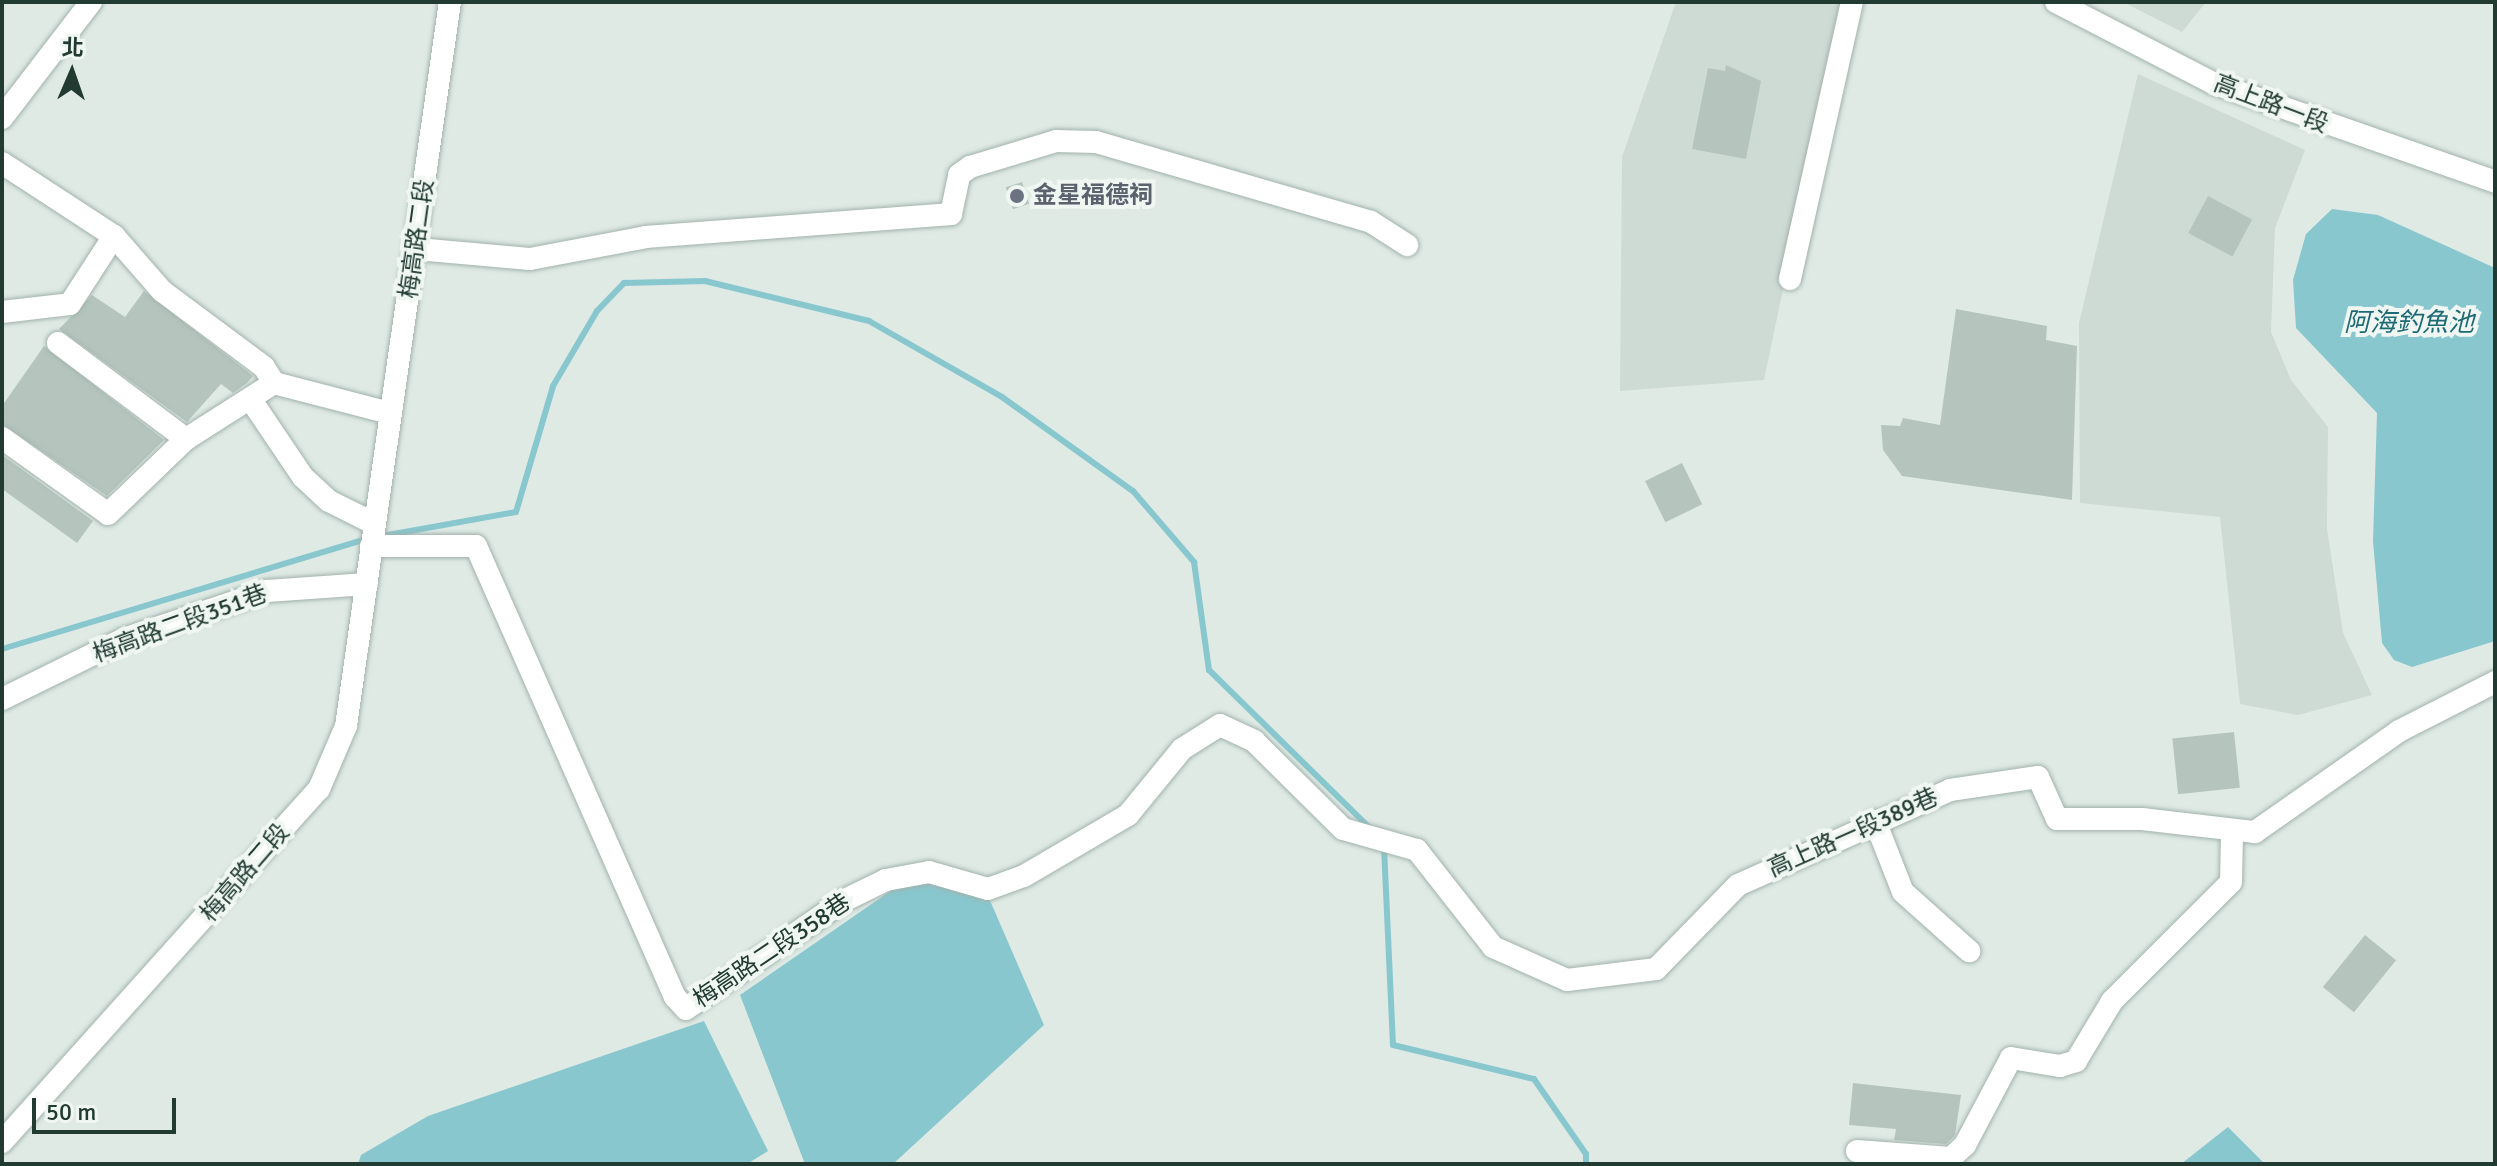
<!DOCTYPE html>
<meta charset="utf-8">
<style>
body{margin:0}
#map{position:relative;width:2497px;height:1166px;overflow:hidden;background:#dfeae5;font-family:Signika,"Noto Sans TC",sans-serif}
div>[style]{position:absolute}
.built>*{inset:0;background:#cedad4}
.water>*{inset:0;background:#88c7ce}
.stream>*{height:6px;margin:-3px;padding:0 3px;transform-origin:3px;border-radius:3px;background:#88c7ce}
.building>*{inset:0;background:#b5c5be;transform-origin:0 0}
.roads{filter:drop-shadow(0 0 2px #a2b2ac) drop-shadow(0 0 2px #a2b2ac)}
.minor>*{height:22px;margin:-11px;padding:0 11px;transform-origin:11px;border-radius:11px;background:#fff}
.dots>*{width:22px;height:22px;translate:-50% -50%;box-sizing:border-box;border:4px solid #f0f7f3;border-radius:50%}
span{translate:-50% -50%;white-space:nowrap;text-align:center;line-height:1.15;-webkit-text-stroke:8px #f0f7f3;paint-order:stroke}
.street-label{font-size:24px;color:#213a32}
.worship-label{font-size:24px;color:#5b616d;font-weight:700}
.left{translate:0 -50%;text-align:left}
.water-label{font-size:26px;color:#1d6974;font-style:italic}
.frame{position:absolute;inset:0;border:4px solid #213a32;pointer-events:none}
.north{position:absolute;left:32px;top:32px;width:80px;height:80px;-webkit-text-stroke:6px #f0f7f3;paint-order:stroke;rotate:2deg;font-size:22px;font-weight:700;line-height:32px;text-align:center;color:#213a32}
.north::after{content:'';display:block;margin:auto;width:28px;height:36px;background:#213a32;clip-path:polygon(50% 0,100% 100%,50% 72%,0 100%)}
.scale{position:absolute;left:32px;top:1098px;width:144px;height:36px;box-sizing:border-box;border:4px solid #213a32;border-top:0;padding-left:10px;font-size:24px;line-height:28px;white-space:nowrap;color:#213a32;-webkit-text-stroke:6px #f0f7f3;paint-order:stroke}
</style>
<div id="map">
<div class="built">
<div style="clip-path:polygon(1676px 2px,1843px 2px,1764px 380px,1620px 391px,1622px 157px)"></div>
<div style="clip-path:polygon(2123px 2px,2206px 2px,2182px 32px)"></div>
<div style="clip-path:polygon(2138px 74px,2305px 150px,2275px 228px,2271px 332px,2291px 380px,2328px 427px,2327px 529px,2343px 633px,2372px 695px,2298px 715px,2240px 704px,2220px 517px,2080px 503px,2079px 323px)"></div>
</div>
<div class="water">
<div style="clip-path:polygon(2332px 209px,2378px 215px,2495px 268px,2495px 641px,2412px 667px,2394px 660px,2382px 643px,2373px 541px,2377px 413px,2296px 328px,2293px 280px,2306px 234px)"></div>
<div style="clip-path:polygon(915px 874px,985px 889px,1044px 1025px,893px 1164px,805px 1164px,740px 995px)"></div>
<div style="clip-path:polygon(704px 1021px,768px 1151px,747px 1164px,358px 1164px,361px 1155px,428px 1116px)"></div>
<div style="clip-path:polygon(2228px 1127px,2265px 1164px,2181px 1164px)"></div>
</div>
<div class="stream">
<div style="left:377px;top:537px;width:141px;rotate:-10.2deg"></div>
<div style="left:516px;top:512px;width:131px;rotate:-73.6deg"></div>
<div style="left:553px;top:386px;width:87px;rotate:-59.6deg"></div>
<div style="left:597px;top:311px;width:39px;rotate:-46deg"></div>
<div style="left:624px;top:283px;width:81px;rotate:-1.4deg"></div>
<div style="left:705px;top:281px;width:169px;rotate:13.7deg"></div>
<div style="left:869px;top:321px;width:153px;rotate:29.7deg"></div>
<div style="left:1002px;top:397px;width:161px;rotate:35.7deg"></div>
<div style="left:1133px;top:491px;width:94px;rotate:49.3deg"></div>
<div style="left:1194px;top:562px;width:109px;rotate:82.1deg"></div>
<div style="left:1209px;top:670px;width:227px;rotate:44.5deg"></div>
<div style="left:2px;top:649px;width:380px;rotate:-16.8deg"></div>
<div style="left:1384px;top:847px;width:198px;rotate:87.4deg"></div>
<div style="left:1393px;top:1045px;width:145px;rotate:13.6deg"></div>
<div style="left:1534px;top:1079px;width:91px;rotate:55.3deg"></div>
<div style="left:1586px;top:1154px;width:10px;rotate:90deg"></div>
</div>
<div class="building">
<div style="clip-path:polygon(1726px 65px,1761px 81px,1746px 159px,1692px 149px,1708px 68px,1725px 71px)"></div>
<div style="left:1022px;top:182px;width:23px;height:17px;rotate:72deg"></div>
<div style="left:2208px;top:196px;width:50px;height:42px;rotate:28deg"></div>
<div style="clip-path:polygon(144px 291px,253px 376px,247px 383px,233px 393px,221px 384px,187px 422px,59px 329px,92px 295px,125px 317px)"></div>
<div style="clip-path:polygon(1956px 309px,2047px 326px,2046px 340px,2077px 346px,2072px 500px,1902px 476px,1883px 450px,1881px 425px,1900px 426px,1903px 418px,1940px 425px)"></div>
<div style="clip-path:polygon(44px 346px,164px 440px,107px 496px,2px 424px,2px 406px)"></div>
<div style="clip-path:polygon(2px 455px,93px 521px,77px 543px,2px 489px)"></div>
<div style="left:1682px;top:463px;width:46px;height:41px;rotate:64deg"></div>
<div style="left:2234px;top:732px;width:56px;height:62px;rotate:84deg"></div>
<div style="left:2365px;top:935px;width:40px;height:67px;rotate:39deg"></div>
<div style="clip-path:polygon(1853px 1083px,1961px 1095px,1955px 1135px,1946px 1144px,1894px 1140px,1896px 1129px,1849px 1125px)"></div>
</div>
<div class="roads">
<div class="minor">
<div style="left:2056px;top:2px;width:177px;rotate:27.3deg"></div>
<div style="left:2213px;top:83px;width:299px;rotate:19.3deg"></div>
<div style="left:2px;top:118px;width:146px;rotate:-52.5deg"></div>
<div style="left:2px;top:163px;width:134px;rotate:33.1deg"></div>
<div style="left:114px;top:236px;width:73px;rotate:48.9deg"></div>
<div style="left:162px;top:291px;width:127px;rotate:36.7deg"></div>
<div style="left:264px;top:367px;width:19px;rotate:58deg"></div>
<div style="left:274px;top:383px;width:120px;rotate:14.5deg"></div>
<div style="left:417px;top:249px;width:113px;rotate:5.1deg"></div>
<div style="left:530px;top:259px;width:118px;rotate:-10.7deg"></div>
<div style="left:646px;top:237px;width:306px;rotate:-4.3deg"></div>
<div style="left:951px;top:214px;width:40px;rotate:-78deg"></div>
<div style="left:959px;top:175px;width:14px;rotate:-36deg"></div>
<div style="left:970px;top:167px;width:90px;rotate:-16.8deg"></div>
<div style="left:1056px;top:141px;width:40px;rotate:1.4deg"></div>
<div style="left:1096px;top:142px;width:286px;rotate:16.2deg"></div>
<div style="left:1371px;top:222px;width:43px;rotate:32.6deg"></div>
<div style="left:1790px;top:279px;width:284px;rotate:-77.4deg"></div>
<div style="left:2px;top:312px;width:68px;rotate:-6.7deg"></div>
<div style="left:70px;top:304px;width:81px;rotate:-57.1deg"></div>
<div style="left:58px;top:343px;width:160px;rotate:36.9deg"></div>
<div style="left:251px;top:400px;width:93px;rotate:56deg"></div>
<div style="left:303px;top:477px;width:35px;rotate:43deg"></div>
<div style="left:329px;top:501px;width:49px;rotate:26.6deg"></div>
<div style="left:2px;top:438px;width:130px;rotate:35.6deg"></div>
<div style="left:108px;top:514px;width:108px;rotate:-43.9deg"></div>
<div style="left:186px;top:439px;width:104px;rotate:-32.5deg"></div>
<div style="left:371px;top:546px;width:105px"></div>
<div style="left:476px;top:546px;width:493px;rotate:66.2deg"></div>
<div style="left:675px;top:997px;width:16px;rotate:47deg"></div>
<div style="left:686px;top:1009px;width:191px;rotate:-34.5deg"></div>
<div style="left:843px;top:901px;width:48px;rotate:-26deg"></div>
<div style="left:886px;top:880px;width:44px;rotate:-10.5deg"></div>
<div style="left:929px;top:872px;width:61px;rotate:16.1deg"></div>
<div style="left:988px;top:889px;width:38px;rotate:-20deg"></div>
<div style="left:1024px;top:876px;width:121px;rotate:-30.4deg"></div>
<div style="left:1128px;top:815px;width:85px;rotate:-50.7deg"></div>
<div style="left:1182px;top:749px;width:45px;rotate:-32.3deg"></div>
<div style="left:1220px;top:725px;width:38px;rotate:25deg"></div>
<div style="left:1254px;top:741px;width:125px;rotate:44.7deg"></div>
<div style="left:1343px;top:829px;width:77px;rotate:15.8deg"></div>
<div style="left:1417px;top:850px;width:123px;rotate:51.9deg"></div>
<div style="left:1493px;top:947px;width:81px;rotate:24deg"></div>
<div style="left:1567px;top:980px;width:90px;rotate:-7deg"></div>
<div style="left:1656px;top:969px;width:117px;rotate:-45.7deg"></div>
<div style="left:1738px;top:885px;width:232px;rotate:-24.1deg"></div>
<div style="left:1950px;top:790px;width:89px;rotate:-8.4deg"></div>
<div style="left:2038px;top:777px;width:46px;rotate:65.7deg"></div>
<div style="left:2057px;top:819px;width:85px"></div>
<div style="left:2142px;top:819px;width:114px;rotate:6.6deg"></div>
<div style="left:2255px;top:832px;width:176px;rotate:-35deg"></div>
<div style="left:2399px;top:731px;width:108px;rotate:-27deg"></div>
<div style="left:2px;top:699px;width:136px;rotate:-26.2deg"></div>
<div style="left:124px;top:639px;width:151px;rotate:-18.6deg"></div>
<div style="left:267px;top:591px;width:100px;rotate:-4deg"></div>
<div style="left:1875px;top:821px;width:76px;rotate:68.5deg"></div>
<div style="left:1903px;top:892px;width:89px;rotate:41.8deg"></div>
<div style="left:2px;top:1142px;width:474px;rotate:-48.1deg"></div>
<div style="left:319px;top:789px;width:69px;rotate:-66.8deg"></div>
<div style="left:346px;top:726px;width:731px;rotate:-81.83deg"></div>
<div style="left:1857px;top:1151px;width:94px;rotate:4.3deg"></div>
<div style="left:1951px;top:1158px;width:19px;rotate:-43deg"></div>
<div style="left:1965px;top:1145px;width:98px;rotate:-62.1deg"></div>
<div style="left:2011px;top:1058px;width:50px;rotate:9.3deg"></div>
<div style="left:2060px;top:1066px;width:17px;rotate:-17deg"></div>
<div style="left:2076px;top:1061px;width:70px;rotate:-59deg"></div>
<div style="left:2112px;top:1001px;width:168px;rotate:-45deg"></div>
<div style="left:2231px;top:882px;width:49px;rotate:-88.8deg"></div>
</div>
</div>
<div class="dots">
<div style="left:1017px;top:196px;background:#6b7280"></div>
</div>
<div class="street-label">
<span style="left:2271px;top:104px;rotate:21deg">高上路一段</span>
<span style="left:417px;top:239px;rotate:-82deg">梅高路二段</span>
<span style="left:180px;top:624px;rotate:-20deg">梅高路二段351巷</span>
<span style="left:1853px;top:833px;rotate:-24deg">高上路一段389巷</span>
<span style="left:245px;top:873px;rotate:-49deg">梅高路二段</span>
<span style="left:772px;top:951px;rotate:-34deg">梅高路二段358巷</span>
</div>
<div class="worship-label">
<span class="left" style="left:1033px;top:196px">金星福德祠</span>
</div>
<div class="water-label">
<span style="left:2409px;top:324px">阿海釣魚池</span>
</div>
<div class="frame"></div>
<div class="north">北</div>
<div class="scale">50 m</div>
</div>
